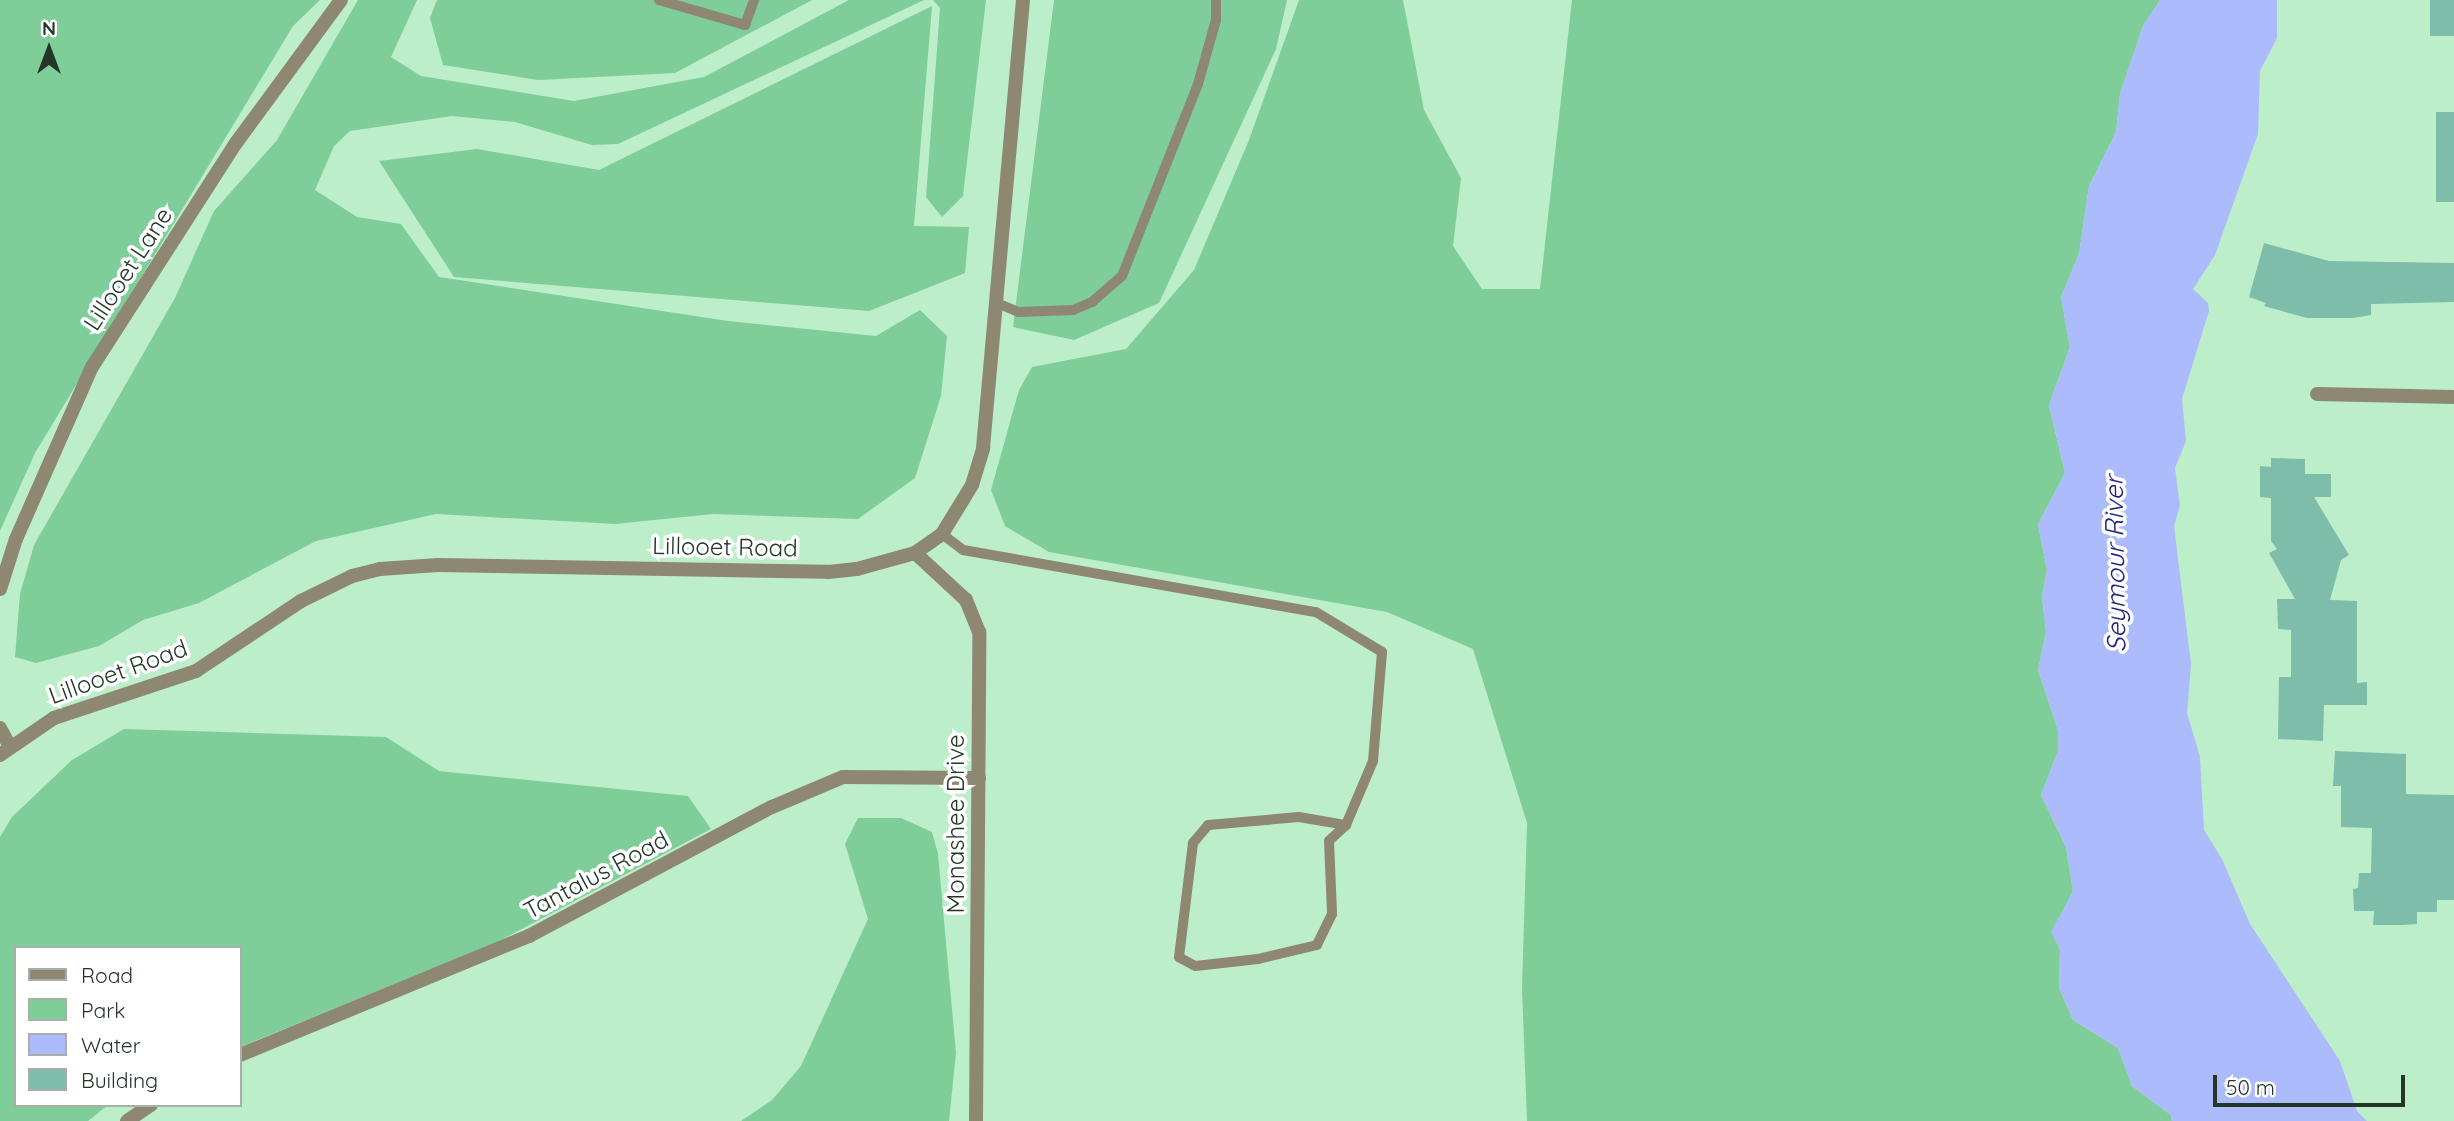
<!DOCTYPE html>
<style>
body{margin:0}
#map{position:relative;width:2454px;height:1121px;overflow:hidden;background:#bceeca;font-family:Quicksand,sans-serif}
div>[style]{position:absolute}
.green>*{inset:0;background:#7fcd98}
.water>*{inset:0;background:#abbbfc}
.building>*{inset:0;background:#7ebdaa;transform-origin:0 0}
.service>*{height:10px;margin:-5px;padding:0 5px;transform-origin:5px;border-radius:5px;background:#8e8873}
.minor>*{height:14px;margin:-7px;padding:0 7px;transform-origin:7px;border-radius:7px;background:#8e8873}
.tertiary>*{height:14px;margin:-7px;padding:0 7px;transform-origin:7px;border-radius:7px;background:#8e8873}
span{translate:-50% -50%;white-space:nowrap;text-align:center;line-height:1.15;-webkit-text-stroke:7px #fff;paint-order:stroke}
.street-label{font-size:24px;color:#233628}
.water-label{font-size:26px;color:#22257e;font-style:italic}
.legend{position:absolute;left:14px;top:946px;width:228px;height:161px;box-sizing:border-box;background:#fff;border:2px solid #a7afa9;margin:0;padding:9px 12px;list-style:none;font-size:21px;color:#233628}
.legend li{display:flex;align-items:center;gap:14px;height:35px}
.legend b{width:35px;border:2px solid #a7afa9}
.north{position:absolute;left:14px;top:14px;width:70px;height:70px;-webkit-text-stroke:5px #fff;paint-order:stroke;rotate:0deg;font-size:19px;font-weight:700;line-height:28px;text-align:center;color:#233628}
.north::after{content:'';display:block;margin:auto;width:24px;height:32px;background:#233628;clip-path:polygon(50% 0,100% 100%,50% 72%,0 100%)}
.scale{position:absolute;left:2213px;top:1075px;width:192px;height:32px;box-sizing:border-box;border:4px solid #233628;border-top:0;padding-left:9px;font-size:21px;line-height:24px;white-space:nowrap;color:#233628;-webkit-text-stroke:5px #fff;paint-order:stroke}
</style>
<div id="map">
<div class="green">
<div style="clip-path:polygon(0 0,320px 0,293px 26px,35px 453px,0 531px)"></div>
<div style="clip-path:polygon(358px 0,417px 0,391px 57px,421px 76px,574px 101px,704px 77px,849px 0,924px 0,618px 144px,592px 145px,515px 122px,452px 116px,350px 131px,334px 146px,315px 190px,357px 217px,401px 224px,439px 277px,728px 321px,876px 336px,920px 310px,947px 336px,941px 396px,915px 478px,858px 519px,713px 514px,615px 524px,436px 514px,316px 541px,199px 603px,143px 620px,99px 646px,36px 663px,15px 657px,20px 594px,34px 545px,175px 298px,214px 211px,277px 140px)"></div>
<div style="clip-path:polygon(437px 0,812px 0,675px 73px,538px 80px,443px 65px,430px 18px)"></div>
<div style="clip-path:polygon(933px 0,986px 0,963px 196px,942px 217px,926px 197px,940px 8px)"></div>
<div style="clip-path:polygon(1054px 0,1287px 0,1276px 49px,1159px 303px,1074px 340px,1013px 327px)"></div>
<div style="clip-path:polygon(1299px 0,1403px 0,1424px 110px,1461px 178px,1453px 246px,1482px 289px,1540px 289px,1572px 0,2160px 0,2143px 26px,2120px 94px,2116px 132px,2089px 186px,2079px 254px,2061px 297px,2070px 347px,2049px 405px,2065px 473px,2038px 524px,2047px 570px,2042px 597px,2046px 632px,2038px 670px,2058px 730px,2058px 751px,2041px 795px,2066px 847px,2073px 891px,2052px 932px,2060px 950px,2059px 988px,2073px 1020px,2118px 1048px,2132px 1086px,2171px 1115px,2172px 1121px,1527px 1121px,1522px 988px,1527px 823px,1473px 649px,1387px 612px,1049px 552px,1005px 526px,991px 490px,1019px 390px,1032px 367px,1126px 349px,1194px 270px,1249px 140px)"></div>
<div style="clip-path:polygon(932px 6px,914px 226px,969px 227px,965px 273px,869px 311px,454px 277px,379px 161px,477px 149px,599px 170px)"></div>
<div style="clip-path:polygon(124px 729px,386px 737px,439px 771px,688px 796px,711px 829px,497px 942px,240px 1047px,240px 948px,16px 948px,16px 1105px,108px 1105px,88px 1121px,0 1121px,0 837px,12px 817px,72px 760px)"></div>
<div style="clip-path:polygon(858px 818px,901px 818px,932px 832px,938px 854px,956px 1053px,949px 1121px,741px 1121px,772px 1100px,801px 1066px,868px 919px,845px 844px)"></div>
</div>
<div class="water">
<div style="clip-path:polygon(2160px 0,2277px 0,2277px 38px,2260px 71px,2258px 134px,2215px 255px,2193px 289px,2208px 303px,2209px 311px,2182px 399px,2186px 441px,2175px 468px,2180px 506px,2174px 526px,2191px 664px,2187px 713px,2200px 757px,2204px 830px,2222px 859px,2250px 924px,2340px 1061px,2357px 1111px,2367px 1121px,2172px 1121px,2171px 1115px,2132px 1086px,2118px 1048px,2073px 1020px,2059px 988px,2060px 950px,2051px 932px,2073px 891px,2066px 847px,2041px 795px,2058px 751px,2058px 730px,2038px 670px,2046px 632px,2042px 597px,2047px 570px,2038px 524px,2065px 473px,2049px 405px,2070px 347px,2061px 297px,2079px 254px,2089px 186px,2116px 132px,2120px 94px,2143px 26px)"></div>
</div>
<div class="building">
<div style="left:2430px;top:0;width:24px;height:36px"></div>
<div style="left:2436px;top:112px;width:18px;height:90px"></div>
<div style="clip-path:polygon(2264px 243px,2329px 261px,2454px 263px,2454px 302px,2371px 304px,2371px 315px,2353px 318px,2307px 318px,2264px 306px,2266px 303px,2249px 297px)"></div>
<div style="clip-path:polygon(2271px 458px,2305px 459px,2305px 474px,2331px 474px,2331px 497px,2314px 497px,2349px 555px,2341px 560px,2330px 600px,2357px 601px,2357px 683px,2367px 682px,2367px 705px,2324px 705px,2323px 741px,2278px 739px,2279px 677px,2291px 677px,2291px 630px,2278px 629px,2277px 599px,2295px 599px,2269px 553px,2277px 549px,2271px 541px,2271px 498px,2260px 497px,2260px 466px,2271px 467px)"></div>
<div style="clip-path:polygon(2335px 751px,2406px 754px,2406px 794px,2454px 795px,2454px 900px,2437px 900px,2437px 912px,2417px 912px,2417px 924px,2401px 925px,2373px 925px,2374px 911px,2354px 911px,2353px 889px,2358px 888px,2359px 873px,2371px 873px,2372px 828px,2341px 827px,2341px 786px,2333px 786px)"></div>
</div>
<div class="service">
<div style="left:659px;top:0;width:90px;rotate:16.2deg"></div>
<div style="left:745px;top:25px;width:27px;rotate:-70deg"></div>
<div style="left:997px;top:303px;width:23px;rotate:23deg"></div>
<div style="left:1018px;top:312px;width:55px;rotate:-2.1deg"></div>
<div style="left:1073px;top:310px;width:21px;rotate:-23deg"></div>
<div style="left:1092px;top:302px;width:40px;rotate:-41deg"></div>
<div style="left:1122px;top:276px;width:206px;rotate:-68.4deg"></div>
<div style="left:1198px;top:84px;width:66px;rotate:-74.3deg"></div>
<div style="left:1216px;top:20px;width:20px;rotate:-90deg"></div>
<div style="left:942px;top:534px;width:26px;rotate:37deg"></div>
<div style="left:963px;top:550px;width:358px;rotate:10deg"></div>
<div style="left:1316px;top:612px;width:77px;rotate:31.2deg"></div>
<div style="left:1382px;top:652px;width:109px;rotate:94.7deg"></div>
<div style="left:1373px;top:761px;width:69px;rotate:112.9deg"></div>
<div style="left:1346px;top:825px;width:23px;rotate:137deg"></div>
<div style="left:1329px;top:841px;width:73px;rotate:87.6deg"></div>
<div style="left:1332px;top:914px;width:34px;rotate:116deg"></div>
<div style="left:1317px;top:945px;width:61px;rotate:166.7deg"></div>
<div style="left:1258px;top:959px;width:63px;rotate:173.7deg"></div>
<div style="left:1195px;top:966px;width:18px;rotate:-151deg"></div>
<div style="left:1179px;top:957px;width:115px;rotate:-83deg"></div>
<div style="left:1193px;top:843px;width:23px;rotate:-50deg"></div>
<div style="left:1208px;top:825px;width:91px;rotate:-5deg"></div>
<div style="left:1299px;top:817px;width:48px;rotate:9.7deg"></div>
</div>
<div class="minor">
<div style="left:2317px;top:394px;width:137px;rotate:1.3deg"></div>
<div style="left:0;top:589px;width:52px;rotate:-72.3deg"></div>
<div style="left:16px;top:539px;width:188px;rotate:-66.2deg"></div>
<div style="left:92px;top:367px;width:266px;rotate:-57.3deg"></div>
<div style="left:236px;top:143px;width:177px;rotate:-53.7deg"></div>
<div style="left:0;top:728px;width:19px;rotate:62deg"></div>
<div style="left:240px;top:1055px;width:313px;rotate:-22.4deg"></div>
<div style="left:529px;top:936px;width:275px;rotate:-28deg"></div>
<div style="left:772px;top:807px;width:77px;rotate:-22.9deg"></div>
<div style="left:843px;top:777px;width:136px;rotate:0.4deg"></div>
<div style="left:127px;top:1121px;width:29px;rotate:-34deg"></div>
<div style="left:976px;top:1121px;width:489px;rotate:-89.6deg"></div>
<div style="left:979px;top:632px;width:35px;rotate:-112deg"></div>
<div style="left:966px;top:600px;width:69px;rotate:-137.3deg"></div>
<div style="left:915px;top:553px;width:33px;rotate:-35deg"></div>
<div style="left:942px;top:534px;width:57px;rotate:-58.5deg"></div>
<div style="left:972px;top:485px;width:39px;rotate:-73deg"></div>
<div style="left:983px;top:448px;width:450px;rotate:-84.9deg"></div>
</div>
<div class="tertiary">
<div style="left:0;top:755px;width:65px;rotate:-34.4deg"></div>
<div style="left:54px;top:718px;width:150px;rotate:-18.3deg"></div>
<div style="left:196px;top:671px;width:126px;rotate:-33.7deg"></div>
<div style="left:301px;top:601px;width:57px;rotate:-26.1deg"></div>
<div style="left:352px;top:576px;width:29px;rotate:-14deg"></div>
<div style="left:380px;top:569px;width:58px;rotate:-3.9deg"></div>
<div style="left:438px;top:565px;width:390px;rotate:1deg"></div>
<div style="left:828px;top:572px;width:29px;rotate:-6deg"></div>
<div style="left:857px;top:569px;width:60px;rotate:-15.4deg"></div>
</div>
<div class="street-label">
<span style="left:128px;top:269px;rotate:-57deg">Lillooet Lane</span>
<span style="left:725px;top:547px;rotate:1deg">Lillooet Road</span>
<span style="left:118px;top:672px;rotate:-20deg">Lillooet Road</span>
<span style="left:956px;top:824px;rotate:-90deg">Monashee Drive</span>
<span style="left:596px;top:875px;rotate:-28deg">Tantalus Road</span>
</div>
<div class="water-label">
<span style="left:2115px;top:564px;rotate:-91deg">Seymour River</span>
</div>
<ul class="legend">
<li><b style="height:9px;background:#8e8873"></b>Road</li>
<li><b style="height:19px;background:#7fcd98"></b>Park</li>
<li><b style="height:19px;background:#abbbfc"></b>Water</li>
<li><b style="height:19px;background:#7ebdaa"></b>Building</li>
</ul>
<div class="north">N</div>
<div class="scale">50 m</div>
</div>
